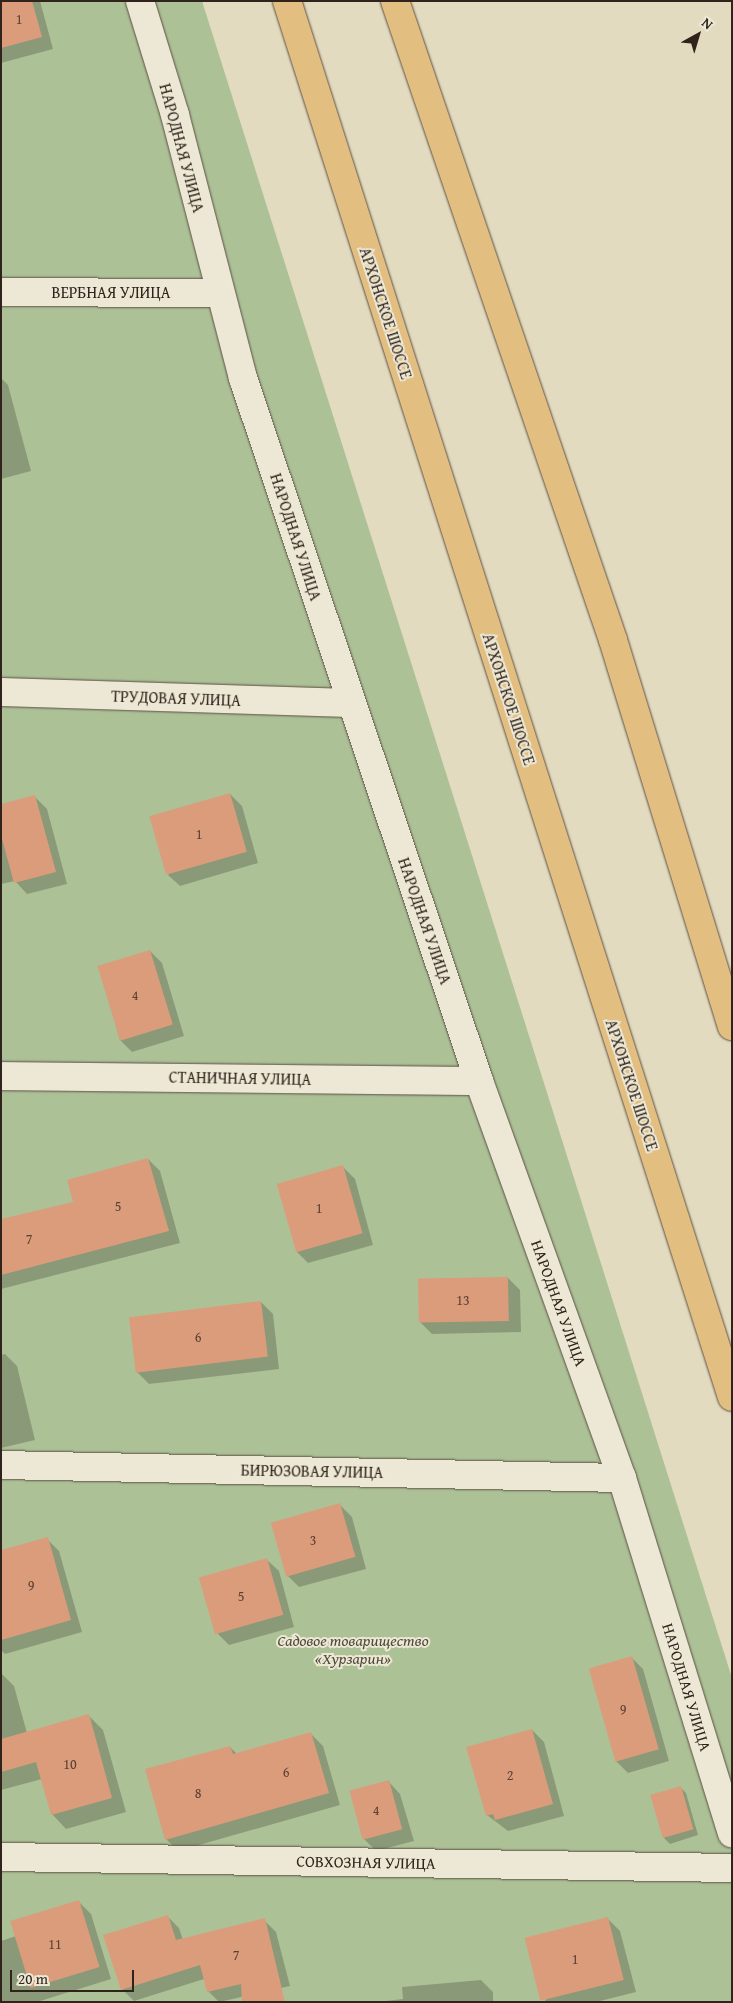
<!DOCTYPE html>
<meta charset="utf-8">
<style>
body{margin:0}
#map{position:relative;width:733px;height:2003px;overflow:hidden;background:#e3dbbf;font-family:"Gentium Book Plus",serif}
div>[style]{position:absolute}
.green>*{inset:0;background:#adc197}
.shadow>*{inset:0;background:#0003}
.building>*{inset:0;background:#db9c7c;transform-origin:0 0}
.roads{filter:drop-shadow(0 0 1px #5d5144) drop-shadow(0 0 1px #5d5144)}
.minor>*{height:28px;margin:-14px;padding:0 14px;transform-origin:14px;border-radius:14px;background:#ede8d5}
.highway>*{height:28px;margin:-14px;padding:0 14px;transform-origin:14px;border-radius:14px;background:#e2be80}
span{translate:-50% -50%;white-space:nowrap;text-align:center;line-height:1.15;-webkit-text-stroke:4px #ede8d5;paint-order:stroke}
.number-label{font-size:14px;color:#5b4133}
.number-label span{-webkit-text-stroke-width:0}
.street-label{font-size:16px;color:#30231b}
.park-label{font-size:16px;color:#4f4a3a;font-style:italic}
.frame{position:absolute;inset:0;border:2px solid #30231b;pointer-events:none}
.north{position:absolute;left:673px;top:10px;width:50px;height:50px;-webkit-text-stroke:4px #ede8d5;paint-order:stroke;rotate:39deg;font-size:14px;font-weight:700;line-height:20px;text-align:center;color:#30231b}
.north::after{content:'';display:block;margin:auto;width:18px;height:22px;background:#30231b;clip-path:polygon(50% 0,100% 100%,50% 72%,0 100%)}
.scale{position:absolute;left:10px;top:1970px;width:124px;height:22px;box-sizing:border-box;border:2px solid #30231b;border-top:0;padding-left:6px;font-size:15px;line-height:18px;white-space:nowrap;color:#30231b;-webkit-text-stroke:4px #ede8d5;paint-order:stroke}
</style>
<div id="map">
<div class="green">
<div style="clip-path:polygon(1px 1px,202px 1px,732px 1678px,732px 2002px,1px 2002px)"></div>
</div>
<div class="shadow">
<div style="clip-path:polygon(1px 1px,40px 1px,53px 49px,1px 63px)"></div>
<div style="clip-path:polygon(1px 378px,8px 385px,31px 471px,1px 479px)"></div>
<div style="clip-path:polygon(230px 794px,242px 806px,258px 863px,180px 886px,168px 875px)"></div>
<div style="clip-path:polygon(35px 797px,47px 809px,67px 884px,27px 894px,15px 881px,1px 884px,1px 805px)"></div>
<div style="clip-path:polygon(150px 951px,162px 963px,184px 1036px,132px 1052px,120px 1040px,99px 966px)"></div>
<div style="clip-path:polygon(148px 1159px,160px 1171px,180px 1243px,1px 1289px,1px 1220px,75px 1202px)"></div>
<div style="clip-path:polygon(343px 1167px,355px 1179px,373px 1245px,308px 1263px,296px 1251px)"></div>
<div style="clip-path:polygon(508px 1278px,520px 1290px,521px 1332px,432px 1334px,420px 1322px)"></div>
<div style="clip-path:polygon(261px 1302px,273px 1314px,279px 1369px,149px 1384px,137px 1372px)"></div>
<div style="clip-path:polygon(5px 1354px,17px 1366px,35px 1440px,1px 1448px,1px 1355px)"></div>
<div style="clip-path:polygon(340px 1505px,352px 1517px,366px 1569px,299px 1587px,287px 1575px)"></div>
<div style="clip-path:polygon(47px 1539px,59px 1551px,82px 1632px,5px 1654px,1px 1650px,1px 1552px)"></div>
<div style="clip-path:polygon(267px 1560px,279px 1571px,294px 1627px,229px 1645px,217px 1633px)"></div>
<div style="clip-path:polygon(631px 1657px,643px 1669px,669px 1761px,628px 1773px,616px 1761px)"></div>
<div style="clip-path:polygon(1px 1673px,14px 1686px,27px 1733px,88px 1715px,103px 1730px,126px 1812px,66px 1829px,52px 1814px,42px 1779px,1px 1790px)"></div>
<div style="clip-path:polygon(532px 1730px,544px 1742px,564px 1816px,508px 1831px,487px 1815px)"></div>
<div style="clip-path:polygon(311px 1734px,323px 1746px,340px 1805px,178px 1851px,166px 1839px,230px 1747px,237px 1754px)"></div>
<div style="clip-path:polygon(389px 1782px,400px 1794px,414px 1841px,376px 1851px,364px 1839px)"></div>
<div style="clip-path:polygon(680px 1787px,686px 1793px,698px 1835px,670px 1844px,664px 1838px)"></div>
<div style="clip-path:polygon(79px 1902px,91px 1914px,111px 1979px,37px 2002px,1px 2002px,1px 1941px,16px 1936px)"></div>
<div style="clip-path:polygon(167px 1916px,179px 1928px,183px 1940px,264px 1920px,276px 1932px,290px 1986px,219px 2002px,208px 1991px,204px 1979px,134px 2001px,122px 1989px)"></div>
<div style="clip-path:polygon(608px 1919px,620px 1931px,636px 1992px,596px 2002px,544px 2002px)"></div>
<div style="clip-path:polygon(481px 1980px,493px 1992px,493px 2002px,377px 2002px,403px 1999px,402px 1987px)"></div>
</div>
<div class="building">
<div style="clip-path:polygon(1px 1px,32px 1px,42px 37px,1px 48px)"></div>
<div style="left:230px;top:793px;width:61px;height:84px;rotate:74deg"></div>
<div style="clip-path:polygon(35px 795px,56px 872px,14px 883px,1px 835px,1px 804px)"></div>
<div style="left:150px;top:950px;width:78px;height:55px;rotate:73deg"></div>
<div style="clip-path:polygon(148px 1158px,169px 1231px,1px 1275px,1px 1219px,73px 1202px,67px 1180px)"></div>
<div style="left:343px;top:1165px;width:71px;height:69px;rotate:74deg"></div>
<div style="left:508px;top:1277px;width:44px;height:90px;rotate:89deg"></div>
<div style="left:261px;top:1301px;width:56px;height:133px;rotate:83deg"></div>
<div style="left:340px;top:1503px;width:56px;height:72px;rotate:74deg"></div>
<div style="clip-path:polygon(48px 1537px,71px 1620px,1px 1640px,1px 1550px)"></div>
<div style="left:267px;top:1558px;width:59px;height:71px;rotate:74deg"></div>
<div style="left:632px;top:1656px;width:97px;height:45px;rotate:74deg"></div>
<div style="clip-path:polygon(89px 1714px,112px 1798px,51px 1815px,36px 1762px,1px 1772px,1px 1739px)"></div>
<div style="clip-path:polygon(532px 1729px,553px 1804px,495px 1820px,493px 1814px,486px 1816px,466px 1747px)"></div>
<div style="clip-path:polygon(311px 1732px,329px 1793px,165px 1840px,145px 1769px,230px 1746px,233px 1754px)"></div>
<div style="left:389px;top:1780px;width:51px;height:41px;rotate:75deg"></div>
<div style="left:681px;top:1786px;width:45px;height:32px;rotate:74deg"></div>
<div style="left:79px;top:1900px;width:70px;height:72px;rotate:73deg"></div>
<div style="clip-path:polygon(168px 1915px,176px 1940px,265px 1918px,285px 2002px,242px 2002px,241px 1984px,207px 1992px,200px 1965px,121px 1990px,103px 1935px)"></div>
<div style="left:608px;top:1917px;width:65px;height:86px;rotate:76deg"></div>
</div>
<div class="roads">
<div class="minor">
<div style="left:140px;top:1px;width:119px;rotate:72.9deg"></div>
<div style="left:175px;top:115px;width:272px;rotate:75.5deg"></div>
<div style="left:243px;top:378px;width:742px;rotate:71.44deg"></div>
<div style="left:479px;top:1081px;width:422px;rotate:70.2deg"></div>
<div style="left:622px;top:1478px;width:372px;rotate:72.8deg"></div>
<div style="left:1px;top:292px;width:219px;rotate:0.3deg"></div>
<div style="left:1px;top:692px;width:350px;rotate:1.8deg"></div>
<div style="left:1px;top:1076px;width:478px;rotate:0.6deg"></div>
<div style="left:1px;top:1465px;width:621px;rotate:1.2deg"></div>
<div style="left:1px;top:1857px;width:731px;rotate:0.86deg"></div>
</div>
<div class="highway">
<div style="left:287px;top:1px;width:1465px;rotate:72.32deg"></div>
<div style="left:395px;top:1px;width:675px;rotate:71.16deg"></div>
<div style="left:613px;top:640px;width:404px;rotate:72.9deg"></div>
</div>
</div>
<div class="number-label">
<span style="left:19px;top:19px">1</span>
<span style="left:199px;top:834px">1</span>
<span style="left:135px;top:995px">4</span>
<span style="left:118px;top:1206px">5</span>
<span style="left:319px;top:1208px">1</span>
<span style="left:29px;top:1239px">7</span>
<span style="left:463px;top:1300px">13</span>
<span style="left:198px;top:1337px">6</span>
<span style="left:313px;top:1540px">3</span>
<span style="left:31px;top:1585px">9</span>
<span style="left:241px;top:1596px">5</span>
<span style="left:623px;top:1709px">9</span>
<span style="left:70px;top:1764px">10</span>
<span style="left:286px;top:1772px">6</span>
<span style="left:510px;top:1775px">2</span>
<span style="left:198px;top:1793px">8</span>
<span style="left:376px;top:1810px">4</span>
<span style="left:55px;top:1944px">11</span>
<span style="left:236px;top:1955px">7</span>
<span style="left:575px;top:1959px">1</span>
</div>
<div class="street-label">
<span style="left:182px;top:148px;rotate:75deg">НАРОДНАЯ УЛИЦА</span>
<span style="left:111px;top:292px">ВЕРБНАЯ УЛИЦА</span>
<span style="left:386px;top:313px;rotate:72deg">АРХОНСКОЕ ШОССЕ</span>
<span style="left:296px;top:537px;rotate:72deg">НАРОДНАЯ УЛИЦА</span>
<span style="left:176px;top:698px;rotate:2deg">ТРУДОВАЯ УЛИЦА</span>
<span style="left:509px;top:699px;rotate:72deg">АРХОНСКОЕ ШОССЕ</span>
<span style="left:425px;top:921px;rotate:71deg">НАРОДНАЯ УЛИЦА</span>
<span style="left:240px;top:1078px;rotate:1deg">СТАНИЧНАЯ УЛИЦА</span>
<span style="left:632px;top:1085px;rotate:72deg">АРХОНСКОЕ ШОССЕ</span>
<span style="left:559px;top:1303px;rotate:70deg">НАРОДНАЯ УЛИЦА</span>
<span style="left:312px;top:1471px;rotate:1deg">БИРЮЗОВАЯ УЛИЦА</span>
<span style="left:687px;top:1687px;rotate:73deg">НАРОДНАЯ УЛИЦА</span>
<span style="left:366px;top:1862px;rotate:1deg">СОВХОЗНАЯ УЛИЦА</span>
</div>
<div class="park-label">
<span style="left:353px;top:1649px">Садовое товарищество<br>«Хурзарин»</span>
</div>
<div class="frame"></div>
<div class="north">N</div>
<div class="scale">20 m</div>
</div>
